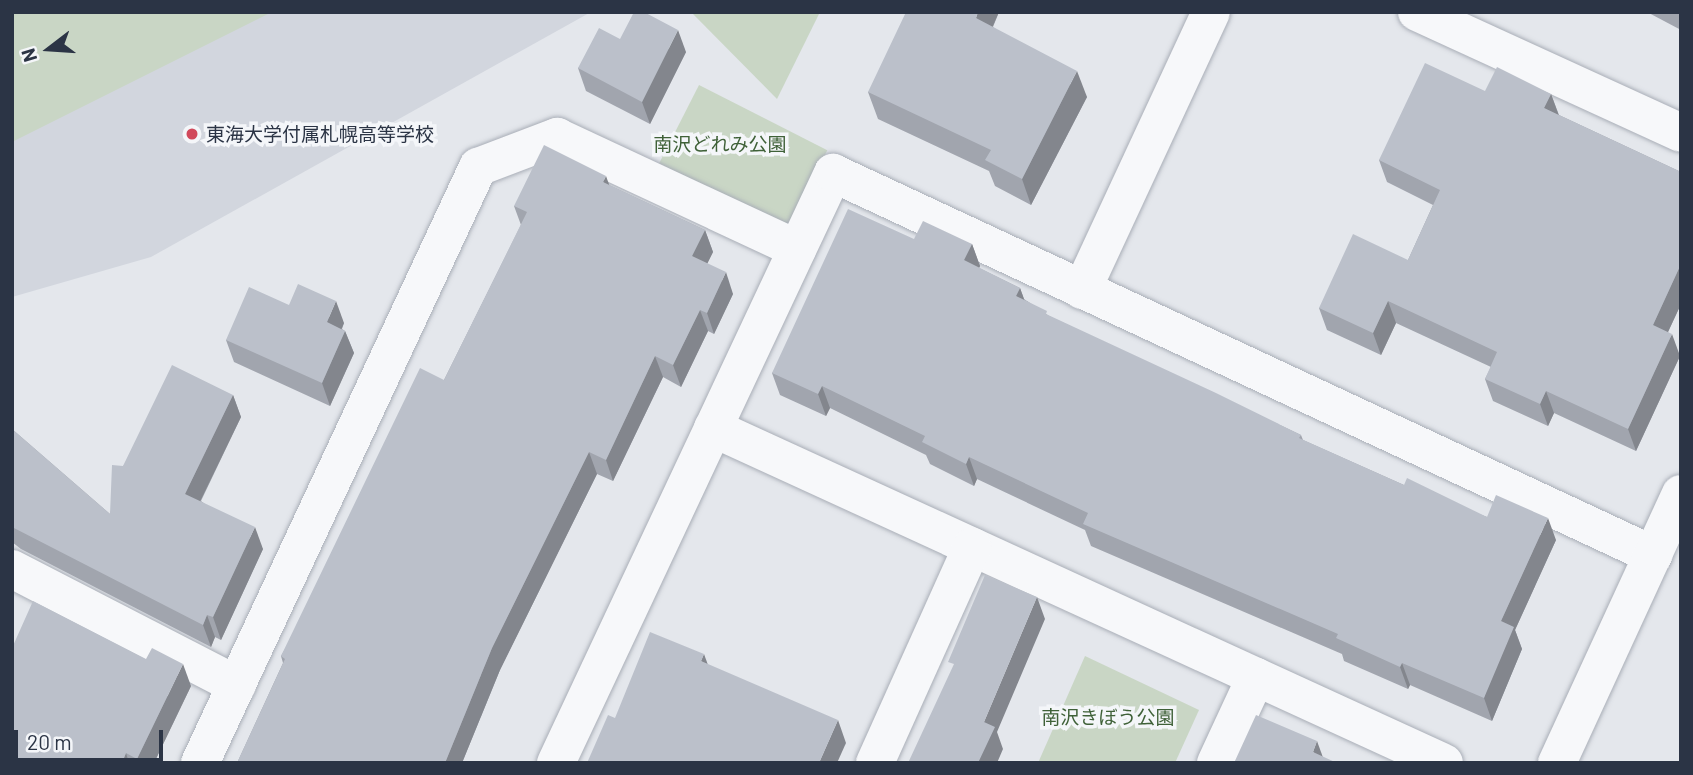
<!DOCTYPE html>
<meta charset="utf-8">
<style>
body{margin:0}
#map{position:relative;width:1693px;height:775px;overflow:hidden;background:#e4e7ec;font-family:Barlow,"Noto Sans JP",sans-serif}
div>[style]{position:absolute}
.built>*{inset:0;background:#d2d6de}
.green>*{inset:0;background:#c9d6c5;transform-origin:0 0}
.roads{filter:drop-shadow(0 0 2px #a9aeb7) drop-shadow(0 0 2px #a9aeb7)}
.street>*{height:38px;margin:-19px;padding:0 19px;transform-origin:19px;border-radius:19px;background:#f7f8fa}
.wall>*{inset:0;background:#a1a5ae}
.shaded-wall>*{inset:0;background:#83868d}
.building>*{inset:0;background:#bbc0ca}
.dots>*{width:19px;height:19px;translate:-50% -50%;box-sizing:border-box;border:4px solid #f4f6f9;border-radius:50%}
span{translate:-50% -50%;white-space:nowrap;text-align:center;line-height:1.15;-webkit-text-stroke:7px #f4f6f9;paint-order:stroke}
.poi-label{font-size:19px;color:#2b3445}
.left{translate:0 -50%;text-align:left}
.park-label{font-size:19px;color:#3f6138}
.frame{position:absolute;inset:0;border:14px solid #2b3445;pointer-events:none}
.north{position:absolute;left:14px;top:14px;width:70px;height:70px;-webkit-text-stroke:5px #f4f6f9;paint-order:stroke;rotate:253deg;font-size:19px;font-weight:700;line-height:28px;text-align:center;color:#2b3445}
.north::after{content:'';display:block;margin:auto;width:24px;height:32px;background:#2b3445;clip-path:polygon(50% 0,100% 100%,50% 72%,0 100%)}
.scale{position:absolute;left:14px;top:730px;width:149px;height:32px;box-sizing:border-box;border:4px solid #2b3445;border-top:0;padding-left:9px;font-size:21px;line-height:24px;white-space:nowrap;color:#2b3445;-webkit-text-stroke:5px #f4f6f9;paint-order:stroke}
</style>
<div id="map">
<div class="built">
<div style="clip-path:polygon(12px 12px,591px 12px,151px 257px,12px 297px)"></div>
</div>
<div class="green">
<div style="clip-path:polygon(12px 12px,272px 12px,12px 142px)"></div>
<div style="clip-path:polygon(691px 12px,820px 12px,777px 99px)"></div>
<div style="left:699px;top:85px;width:144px;height:88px;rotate:27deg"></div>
<div style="clip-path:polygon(1085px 656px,1199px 710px,1175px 763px,1038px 763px)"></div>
</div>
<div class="roads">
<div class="street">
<div style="left:1417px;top:12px;width:290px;rotate:24.6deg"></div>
<div style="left:1082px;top:290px;width:306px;rotate:-65.1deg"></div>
<div style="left:713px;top:428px;width:804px;rotate:24.62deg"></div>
<div style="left:12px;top:569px;width:253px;rotate:27.3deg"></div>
<div style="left:200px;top:763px;width:658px;rotate:-64.99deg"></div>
<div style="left:478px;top:167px;width:85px;rotate:-20.8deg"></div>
<div style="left:557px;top:137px;width:265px;rotate:25deg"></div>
<div style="left:556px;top:763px;width:652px;rotate:-64.85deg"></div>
<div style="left:833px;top:173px;width:905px;rotate:24.98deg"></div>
<div style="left:875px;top:763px;width:237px;rotate:-65.8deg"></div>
<div style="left:1216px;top:763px;width:95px;rotate:-65.1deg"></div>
<div style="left:1557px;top:763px;width:296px;rotate:-65.3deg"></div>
</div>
</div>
<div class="wall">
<div style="clip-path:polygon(999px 12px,993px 27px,1087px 97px,1031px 205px,995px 186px,989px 171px,878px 119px,868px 92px)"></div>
<div style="clip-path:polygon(1647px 12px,1681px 12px,1681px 30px)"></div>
<div style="clip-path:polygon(620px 39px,686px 52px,650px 124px,586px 91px,578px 68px)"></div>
<div style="clip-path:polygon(1485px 91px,1551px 94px,1559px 115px,1681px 172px,1681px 304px,1668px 332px,1680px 356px,1636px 451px,1554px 413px,1548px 426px,1493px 401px,1485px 379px,1491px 367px,1396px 323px,1381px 355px,1327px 330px,1319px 308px,1408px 260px,1433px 205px,1387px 182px,1379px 160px)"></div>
<div style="clip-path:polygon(609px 185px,705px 230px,713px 252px,707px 264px,733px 294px,714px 334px,708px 331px,681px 387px,663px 377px,613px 481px,597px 474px,500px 670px,462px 763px,237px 763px,283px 663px,281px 656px,444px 380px,521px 225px,514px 206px)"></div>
<div style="clip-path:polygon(914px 239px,972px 244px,980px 266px,979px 268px,1020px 288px,1024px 299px,1049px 316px,1301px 435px,1303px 440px,1404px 485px,1487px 517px,1556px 540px,1515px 630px,1522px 649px,1492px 721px,1410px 685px,1408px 689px,1344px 661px,1342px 654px,1091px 546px,1085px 530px,977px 479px,974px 486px,930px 464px,926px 455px,830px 408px,826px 416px,780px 395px,772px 373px)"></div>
<div style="clip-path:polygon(289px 305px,344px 323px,342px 329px,345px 331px,354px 353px,330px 406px,234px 362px,226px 340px)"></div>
<div style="clip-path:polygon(233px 395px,241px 417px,201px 501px,263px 549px,221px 640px,215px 637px,211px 647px,21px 549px,12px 542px,12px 429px,110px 514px,123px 466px)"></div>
<div style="clip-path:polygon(191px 686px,154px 763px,12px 763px)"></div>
</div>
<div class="shaded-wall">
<div style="clip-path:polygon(978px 12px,999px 12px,985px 44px,976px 18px)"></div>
<div style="clip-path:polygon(678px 30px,686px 52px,650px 124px,642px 102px)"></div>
<div style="clip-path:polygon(1077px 71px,1087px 97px,1031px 205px,1022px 179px)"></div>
<div style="clip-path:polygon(1551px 94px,1559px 116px,1544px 108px)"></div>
<div style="clip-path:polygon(606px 176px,614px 198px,603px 182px)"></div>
<div style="clip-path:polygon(705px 230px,713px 252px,700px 278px,692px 256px)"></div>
<div style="clip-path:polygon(972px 244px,980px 266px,972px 283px,964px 260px)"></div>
<div style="clip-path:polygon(1681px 264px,1681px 304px,1661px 347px,1653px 325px)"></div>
<div style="clip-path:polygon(726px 272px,733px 294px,714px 334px,707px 313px)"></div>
<div style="clip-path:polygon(1020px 288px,1028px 310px,1016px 296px)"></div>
<div style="clip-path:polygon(336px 301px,344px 323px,335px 344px,327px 322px)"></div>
<div style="clip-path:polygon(1388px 301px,1396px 323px,1381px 355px,1373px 333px)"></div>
<div style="clip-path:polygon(700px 310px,708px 331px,681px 387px,673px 365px)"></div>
<div style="clip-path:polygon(345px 331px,354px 353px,330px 406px,322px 383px)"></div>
<div style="clip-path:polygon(1672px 334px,1680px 356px,1636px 451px,1628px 429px)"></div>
<div style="clip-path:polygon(655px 356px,663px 377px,613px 481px,606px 460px)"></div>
<div style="clip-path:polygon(822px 386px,830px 408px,826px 416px,818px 394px)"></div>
<div style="clip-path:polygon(1546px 391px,1554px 413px,1548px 426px,1540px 404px)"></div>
<div style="clip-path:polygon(233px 395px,241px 417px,193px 516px,185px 494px)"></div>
<div style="clip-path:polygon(589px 452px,597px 474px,500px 670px,462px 763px,445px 763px,492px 648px)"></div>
<div style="clip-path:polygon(969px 457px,977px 479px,974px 486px,966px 464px)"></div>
<div style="clip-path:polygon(1548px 518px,1556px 540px,1515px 630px,1522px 649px,1492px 721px,1484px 698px,1501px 621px)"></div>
<div style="clip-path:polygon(255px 527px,263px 549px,221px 640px,213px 617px)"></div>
<div style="clip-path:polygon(1037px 597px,1045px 619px,997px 732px,1003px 749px,997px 763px,978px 763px,984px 722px)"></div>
<div style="clip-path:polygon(207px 615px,215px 637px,211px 647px,203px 625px)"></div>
<div style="clip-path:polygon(704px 654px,712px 676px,701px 661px)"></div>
<div style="clip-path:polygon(1402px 663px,1410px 685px,1408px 689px,1400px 667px)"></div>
<div style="clip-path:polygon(183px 664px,191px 686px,154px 763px,139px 763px,137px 759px)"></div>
<div style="clip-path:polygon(838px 720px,846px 743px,837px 763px,819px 763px)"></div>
<div style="clip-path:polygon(1317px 741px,1325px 763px,1313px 752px)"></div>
<div style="clip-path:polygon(126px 753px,129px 763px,122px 763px)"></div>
</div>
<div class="building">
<div style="clip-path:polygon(634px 12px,644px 12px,678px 30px,642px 102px,578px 68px,599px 28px,620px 39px)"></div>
<div style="clip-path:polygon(906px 12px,978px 12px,976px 18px,1077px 71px,1022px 179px,985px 160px,991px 150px,868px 92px)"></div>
<div style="clip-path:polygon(1425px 63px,1485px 91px,1497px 67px,1551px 94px,1544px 108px,1681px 172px,1681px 264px,1653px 325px,1672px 334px,1628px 429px,1546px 391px,1540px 404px,1485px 379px,1497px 352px,1388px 301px,1373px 333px,1319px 308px,1353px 234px,1408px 260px,1440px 190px,1379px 160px)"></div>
<div style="clip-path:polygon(544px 145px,606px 176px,603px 182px,705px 230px,692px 256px,726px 272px,707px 313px,700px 310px,673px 365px,655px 356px,606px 460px,589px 452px,492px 648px,445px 763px,237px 763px,285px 659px,281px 656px,420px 368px,444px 380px,527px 212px,514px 206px)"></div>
<div style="clip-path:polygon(848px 209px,914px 239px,923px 221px,972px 244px,964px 260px,1020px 288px,1016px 296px,1047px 311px,1046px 314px,1216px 393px,1301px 435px,1299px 438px,1404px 485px,1407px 478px,1487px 517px,1496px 495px,1548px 518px,1501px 621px,1514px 627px,1484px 698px,1402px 663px,1400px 667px,1336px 638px,1338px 634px,1083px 524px,1088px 513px,969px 457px,966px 464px,922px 442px,925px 436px,822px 386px,818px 394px,772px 373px)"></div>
<div style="clip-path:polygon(298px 284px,336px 301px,327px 322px,345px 331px,322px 383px,226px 340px,249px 287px,289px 305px)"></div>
<div style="clip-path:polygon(172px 365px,233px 395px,185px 494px,255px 527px,213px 617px,207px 615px,203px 625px,12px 527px,12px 429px,110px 514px,112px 465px,123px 466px)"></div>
<div style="clip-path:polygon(985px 575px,1037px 597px,984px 722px,995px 727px,978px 763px,908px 763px,954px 664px,948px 662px)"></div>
<div style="clip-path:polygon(33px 601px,146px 659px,152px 648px,183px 664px,137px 759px,126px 753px,122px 763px,12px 763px,12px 648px)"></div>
<div style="clip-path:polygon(650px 632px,704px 654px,701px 661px,838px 720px,819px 763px,587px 763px,608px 715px,615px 718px)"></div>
<div style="clip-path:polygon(1256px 715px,1317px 741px,1313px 752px,1337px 763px,1234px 763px)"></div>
</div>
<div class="dots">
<div style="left:192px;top:134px;background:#d1495b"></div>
</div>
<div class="poi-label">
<span class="left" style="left:206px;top:134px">東海大学付属札幌高等学校</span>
</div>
<div class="park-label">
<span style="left:720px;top:144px">南沢どれみ公園</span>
<span style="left:1108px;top:717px">南沢きぼう公園</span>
</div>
<div class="frame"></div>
<div class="north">N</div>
<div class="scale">20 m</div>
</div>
